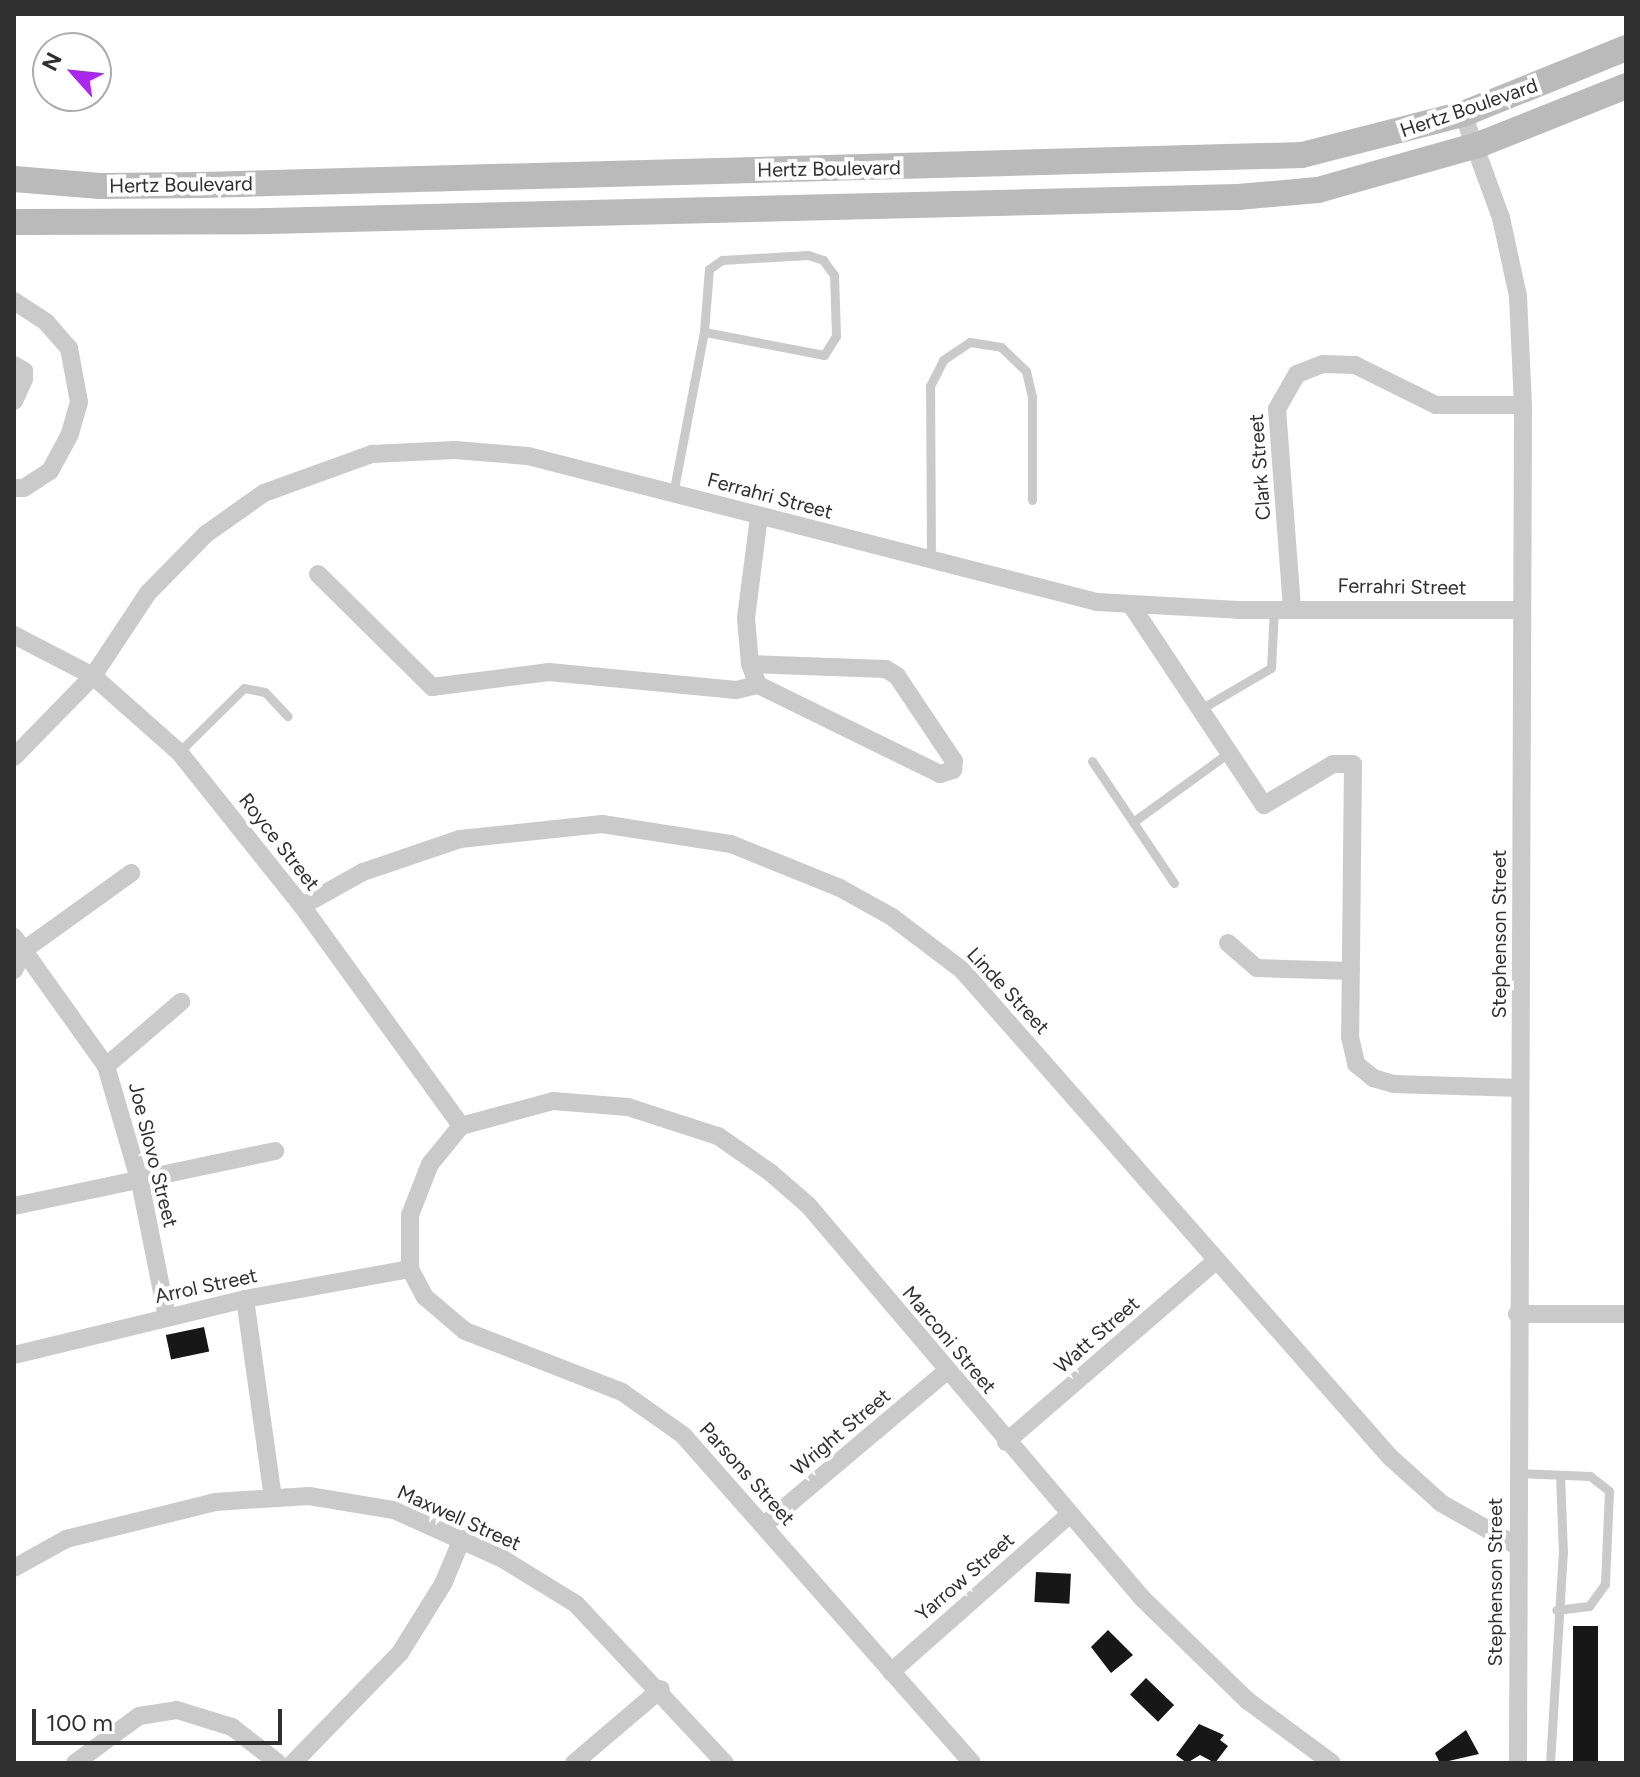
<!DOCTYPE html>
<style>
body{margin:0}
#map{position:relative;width:1640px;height:1777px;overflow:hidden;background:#fff;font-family:Figtree,sans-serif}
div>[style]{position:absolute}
.building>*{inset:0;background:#171717;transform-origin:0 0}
.lane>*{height:9px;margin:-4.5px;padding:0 4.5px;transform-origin:4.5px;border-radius:4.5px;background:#cacaca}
.street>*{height:18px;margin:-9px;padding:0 9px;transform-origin:9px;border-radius:9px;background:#cacaca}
.secondary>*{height:26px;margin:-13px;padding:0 13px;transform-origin:13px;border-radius:13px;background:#bababa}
span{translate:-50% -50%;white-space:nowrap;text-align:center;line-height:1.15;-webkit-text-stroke:8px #fff;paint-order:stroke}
.street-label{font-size:20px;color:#303030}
.frame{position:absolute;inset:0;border:16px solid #303030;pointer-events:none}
.north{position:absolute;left:32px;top:32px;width:80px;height:80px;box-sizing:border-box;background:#fff;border:2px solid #acacac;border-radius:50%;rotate:297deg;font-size:22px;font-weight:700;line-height:32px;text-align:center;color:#303030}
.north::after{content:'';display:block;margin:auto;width:28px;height:36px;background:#aa27f2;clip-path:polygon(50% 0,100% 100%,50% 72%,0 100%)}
.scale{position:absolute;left:32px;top:1709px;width:250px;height:36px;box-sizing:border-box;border:4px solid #303030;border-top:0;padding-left:10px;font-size:24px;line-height:28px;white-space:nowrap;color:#303030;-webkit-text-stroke:6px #fff;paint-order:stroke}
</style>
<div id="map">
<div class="building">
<div style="left:204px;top:1327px;width:25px;height:39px;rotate:78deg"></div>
<div style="left:1036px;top:1572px;width:35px;height:30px;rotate:3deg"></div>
<div style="left:1573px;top:1626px;width:25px;height:137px"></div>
<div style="clip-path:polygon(1108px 1630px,1133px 1655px,1111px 1673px,1091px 1647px)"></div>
<div style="left:1146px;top:1678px;width:39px;height:23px;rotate:44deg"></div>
<div style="clip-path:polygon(1199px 1724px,1224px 1735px,1220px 1740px,1228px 1746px,1215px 1763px,1200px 1755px,1187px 1763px,1176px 1755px)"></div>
<div style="clip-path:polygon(1466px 1730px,1479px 1754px,1440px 1763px,1435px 1753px)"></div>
</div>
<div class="lane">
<div style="left:673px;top:494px;width:165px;rotate:-79.2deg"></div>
<div style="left:704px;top:332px;width:63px;rotate:-85.5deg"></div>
<div style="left:709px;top:269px;width:16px;rotate:-35deg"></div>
<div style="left:722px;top:260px;width:86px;rotate:-3.3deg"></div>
<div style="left:808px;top:255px;width:16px;rotate:18deg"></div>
<div style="left:823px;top:260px;width:19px;rotate:54deg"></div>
<div style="left:834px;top:275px;width:61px;rotate:88.1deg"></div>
<div style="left:836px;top:336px;width:22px;rotate:122deg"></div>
<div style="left:824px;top:355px;width:122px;rotate:-169.1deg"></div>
<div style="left:931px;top:560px;width:174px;rotate:-90.3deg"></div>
<div style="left:930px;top:386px;width:29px;rotate:-63deg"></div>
<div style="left:943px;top:360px;width:32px;rotate:-34deg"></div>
<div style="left:970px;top:342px;width:31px;rotate:9deg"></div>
<div style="left:1001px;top:347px;width:35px;rotate:44deg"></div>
<div style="left:1026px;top:371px;width:27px;rotate:77deg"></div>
<div style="left:1032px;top:397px;width:103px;rotate:90deg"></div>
<div style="left:1199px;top:710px;width:83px;rotate:-30.3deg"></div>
<div style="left:1271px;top:668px;width:59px;rotate:-87.1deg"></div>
<div style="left:179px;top:752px;width:91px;rotate:-44.6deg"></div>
<div style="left:244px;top:688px;width:21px;rotate:11deg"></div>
<div style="left:265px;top:692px;width:33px;rotate:47deg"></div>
<div style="left:1092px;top:761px;width:147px;rotate:56.1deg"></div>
<div style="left:1133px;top:822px;width:116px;rotate:-35.9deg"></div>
<div style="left:1517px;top:1473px;width:73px;rotate:2.4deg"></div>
<div style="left:1590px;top:1476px;width:24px;rotate:38deg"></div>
<div style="left:1609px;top:1491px;width:93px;rotate:92.5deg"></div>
<div style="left:1605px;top:1584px;width:27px;rotate:126deg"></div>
<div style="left:1589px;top:1606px;width:33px;rotate:173deg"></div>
<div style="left:1550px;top:1763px;width:210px;rotate:-86.5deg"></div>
<div style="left:1563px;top:1553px;width:78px;rotate:-92.2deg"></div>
</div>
<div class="street">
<div style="left:1463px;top:114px;width:111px;rotate:69.9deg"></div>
<div style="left:1501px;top:218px;width:80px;rotate:77.7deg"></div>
<div style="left:1518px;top:296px;width:109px;rotate:87.4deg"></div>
<div style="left:1523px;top:405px;width:1358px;rotate:90.21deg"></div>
<div style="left:14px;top:301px;width:38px;rotate:33deg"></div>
<div style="left:46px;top:322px;width:35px;rotate:49deg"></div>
<div style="left:69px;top:348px;width:55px;rotate:79.5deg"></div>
<div style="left:79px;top:402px;width:33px;rotate:106deg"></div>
<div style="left:70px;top:434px;width:42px;rotate:118.4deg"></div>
<div style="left:50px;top:471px;width:31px;rotate:147deg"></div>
<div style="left:24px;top:488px;width:10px;rotate:180deg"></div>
<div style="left:14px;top:365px;width:12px;rotate:31deg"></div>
<div style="left:24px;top:371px;width:8px;rotate:90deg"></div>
<div style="left:24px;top:379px;width:24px;rotate:114deg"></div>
<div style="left:318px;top:574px;width:161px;rotate:44.7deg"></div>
<div style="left:432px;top:687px;width:118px;rotate:-7.3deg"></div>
<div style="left:549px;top:672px;width:188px;rotate:5.5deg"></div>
<div style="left:736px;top:690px;width:23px;rotate:-13deg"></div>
<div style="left:1131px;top:605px;width:240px;rotate:56.4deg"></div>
<div style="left:1264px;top:805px;width:80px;rotate:-30.7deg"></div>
<div style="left:1333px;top:764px;width:20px"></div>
<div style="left:1353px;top:764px;width:273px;rotate:90.6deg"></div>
<div style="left:1350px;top:1037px;width:28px;rotate:77deg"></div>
<div style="left:1356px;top:1064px;width:22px;rotate:39deg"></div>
<div style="left:1373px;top:1078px;width:22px;rotate:16deg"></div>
<div style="left:1394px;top:1084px;width:126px;rotate:1.8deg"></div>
<div style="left:1292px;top:608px;width:200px;rotate:-94.3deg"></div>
<div style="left:1277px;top:409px;width:40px;rotate:-60.3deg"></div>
<div style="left:1297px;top:374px;width:28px;rotate:-21deg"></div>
<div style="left:1323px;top:364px;width:32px;rotate:2deg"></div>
<div style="left:1355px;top:365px;width:90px;rotate:26.3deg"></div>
<div style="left:1436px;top:405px;width:87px"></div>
<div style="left:14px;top:635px;width:89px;rotate:27.4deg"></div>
<div style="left:93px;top:676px;width:115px;rotate:41.5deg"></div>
<div style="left:179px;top:752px;width:197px;rotate:51.4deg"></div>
<div style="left:302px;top:906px;width:271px;rotate:54.1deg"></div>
<div style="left:750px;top:664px;width:136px;rotate:2.1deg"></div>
<div style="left:886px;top:669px;width:13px;rotate:32deg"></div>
<div style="left:897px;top:676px;width:102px;rotate:56.2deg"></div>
<div style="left:954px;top:761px;width:9px;rotate:96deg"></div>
<div style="left:953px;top:770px;width:14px;rotate:163deg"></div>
<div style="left:940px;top:774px;width:203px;rotate:-153.9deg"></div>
<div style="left:758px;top:685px;width:22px;rotate:-111deg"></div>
<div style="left:750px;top:664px;width:46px;rotate:-95deg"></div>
<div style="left:746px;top:618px;width:103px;rotate:-82.7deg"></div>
<div style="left:14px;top:757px;width:113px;rotate:-45.7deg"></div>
<div style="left:93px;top:676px;width:100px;rotate:-56.5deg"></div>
<div style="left:148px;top:593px;width:83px;rotate:-45.5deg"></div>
<div style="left:206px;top:534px;width:71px;rotate:-35.3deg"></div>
<div style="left:264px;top:493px;width:115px;rotate:-19.9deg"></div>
<div style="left:372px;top:454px;width:83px;rotate:-2.8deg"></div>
<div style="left:455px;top:450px;width:73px;rotate:4.7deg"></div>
<div style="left:528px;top:456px;width:587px;rotate:14.39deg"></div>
<div style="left:1097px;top:602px;width:141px;rotate:3.2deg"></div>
<div style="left:1238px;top:610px;width:284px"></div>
<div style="left:302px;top:906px;width:70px;rotate:-29.1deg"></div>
<div style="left:363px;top:872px;width:102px;rotate:-18.8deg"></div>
<div style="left:460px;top:839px;width:143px;rotate:-6deg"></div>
<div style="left:602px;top:824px;width:131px;rotate:8.8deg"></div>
<div style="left:731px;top:844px;width:118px;rotate:22deg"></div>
<div style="left:840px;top:888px;width:60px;rotate:29.1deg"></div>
<div style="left:892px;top:917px;width:88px;rotate:37.1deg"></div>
<div style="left:962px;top:970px;width:648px;rotate:48.69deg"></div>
<div style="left:1390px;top:1457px;width:69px;rotate:42deg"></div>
<div style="left:1441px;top:1503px;width:87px;rotate:29.5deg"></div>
<div style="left:14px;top:937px;width:158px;rotate:54.5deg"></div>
<div style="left:106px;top:1066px;width:121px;rotate:73.7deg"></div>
<div style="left:140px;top:1182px;width:138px;rotate:78.7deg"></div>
<div style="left:1228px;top:943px;width:38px;rotate:41deg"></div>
<div style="left:1257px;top:968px;width:94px;rotate:1.8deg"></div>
<div style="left:14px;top:970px;width:22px;rotate:-63deg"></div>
<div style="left:24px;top:950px;width:132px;rotate:-35.7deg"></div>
<div style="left:106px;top:1066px;width:99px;rotate:-40.5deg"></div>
<div style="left:461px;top:1126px;width:95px;rotate:-15.2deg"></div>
<div style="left:553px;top:1101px;width:75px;rotate:4.6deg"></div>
<div style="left:628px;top:1107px;width:95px;rotate:17.9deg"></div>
<div style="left:718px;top:1136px;width:65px;rotate:34.9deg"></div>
<div style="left:771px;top:1173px;width:49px;rotate:40.9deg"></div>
<div style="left:808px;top:1205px;width:516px;rotate:49.64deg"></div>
<div style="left:1142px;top:1598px;width:148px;rotate:44.2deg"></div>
<div style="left:1248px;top:1701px;width:104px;rotate:36.4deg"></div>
<div style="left:461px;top:1126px;width:49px;rotate:129.2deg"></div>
<div style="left:430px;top:1164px;width:55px;rotate:111.4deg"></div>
<div style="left:410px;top:1215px;width:54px;rotate:90deg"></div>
<div style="left:410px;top:1269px;width:32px;rotate:62deg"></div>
<div style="left:425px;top:1297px;width:52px;rotate:40.4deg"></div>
<div style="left:465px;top:1331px;width:168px;rotate:21.2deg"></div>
<div style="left:622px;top:1392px;width:75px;rotate:35.2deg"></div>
<div style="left:683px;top:1435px;width:437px;rotate:48.6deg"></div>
<div style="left:14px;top:1206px;width:267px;rotate:-11.9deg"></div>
<div style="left:245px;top:1299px;width:200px;rotate:82deg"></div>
<div style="left:1517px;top:1314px;width:109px"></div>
<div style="left:14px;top:1355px;width:238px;rotate:-13.6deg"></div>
<div style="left:245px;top:1299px;width:168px;rotate:-10.3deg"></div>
<div style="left:1006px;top:1442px;width:277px;rotate:-40.8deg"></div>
<div style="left:764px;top:1525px;width:238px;rotate:-40.1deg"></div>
<div style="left:14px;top:1568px;width:60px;rotate:-29.1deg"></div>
<div style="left:66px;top:1539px;width:154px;rotate:-13.9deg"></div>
<div style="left:215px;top:1502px;width:94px;rotate:-3.7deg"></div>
<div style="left:309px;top:1496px;width:86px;rotate:9.4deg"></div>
<div style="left:394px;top:1510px;width:120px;rotate:24.2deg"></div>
<div style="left:503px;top:1559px;width:86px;rotate:31.7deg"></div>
<div style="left:576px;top:1604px;width:218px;rotate:46.9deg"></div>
<div style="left:891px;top:1672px;width:236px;rotate:-41.4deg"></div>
<div style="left:75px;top:1763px;width:79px;rotate:-36.3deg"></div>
<div style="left:139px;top:1716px;width:38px;rotate:-9deg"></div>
<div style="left:177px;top:1710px;width:58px;rotate:17.2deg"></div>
<div style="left:232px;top:1727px;width:58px;rotate:38deg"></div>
<div style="left:293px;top:1763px;width:153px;rotate:-45.8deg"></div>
<div style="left:400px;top:1653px;width:81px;rotate:-58.1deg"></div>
<div style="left:443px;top:1584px;width:49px;rotate:-67.1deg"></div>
<div style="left:574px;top:1763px;width:114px;rotate:-40.4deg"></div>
</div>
<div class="secondary">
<div style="left:14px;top:179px;width:86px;rotate:4.7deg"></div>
<div style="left:100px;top:186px;width:102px;rotate:-0.6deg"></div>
<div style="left:202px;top:185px;width:1100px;rotate:-1.56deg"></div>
<div style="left:1302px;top:155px;width:166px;rotate:-14.3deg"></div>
<div style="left:1463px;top:114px;width:176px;rotate:-22deg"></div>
<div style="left:14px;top:222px;width:254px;rotate:-0.2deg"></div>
<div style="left:268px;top:221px;width:970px;rotate:-1.42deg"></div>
<div style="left:1238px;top:197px;width:80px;rotate:-5deg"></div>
<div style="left:1318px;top:190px;width:166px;rotate:-15.7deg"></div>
<div style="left:1478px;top:145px;width:159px;rotate:-21.7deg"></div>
</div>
<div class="street-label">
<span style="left:1469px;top:108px;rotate:-19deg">Hertz Boulevard</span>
<span style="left:829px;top:169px;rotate:-1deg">Hertz Boulevard</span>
<span style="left:181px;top:185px;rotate:-1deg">Hertz Boulevard</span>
<span style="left:1260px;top:467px;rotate:-94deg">Clark Street</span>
<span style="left:770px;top:496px;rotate:15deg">Ferrahri Street</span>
<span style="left:1402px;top:587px;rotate:1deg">Ferrahri Street</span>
<span style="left:279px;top:842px;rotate:52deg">Royce Street</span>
<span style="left:1499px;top:934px;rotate:-90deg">Stephenson Street</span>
<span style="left:1008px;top:991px;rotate:47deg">Linde Street</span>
<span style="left:153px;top:1155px;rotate:76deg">Joe Slovo Street</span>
<span style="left:206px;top:1286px;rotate:-12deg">Arrol Street</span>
<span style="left:1097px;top:1335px;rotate:-41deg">Watt Street</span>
<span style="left:949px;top:1340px;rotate:50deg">Marconi Street</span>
<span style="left:841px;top:1432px;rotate:-40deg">Wright Street</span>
<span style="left:747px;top:1474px;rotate:48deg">Parsons Street</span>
<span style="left:459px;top:1518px;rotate:24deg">Maxwell Street</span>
<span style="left:965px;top:1577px;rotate:-41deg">Yarrow Street</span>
<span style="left:1495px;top:1582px;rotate:-90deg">Stephenson Street</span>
</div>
<div class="frame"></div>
<div class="north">N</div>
<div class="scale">100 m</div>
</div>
